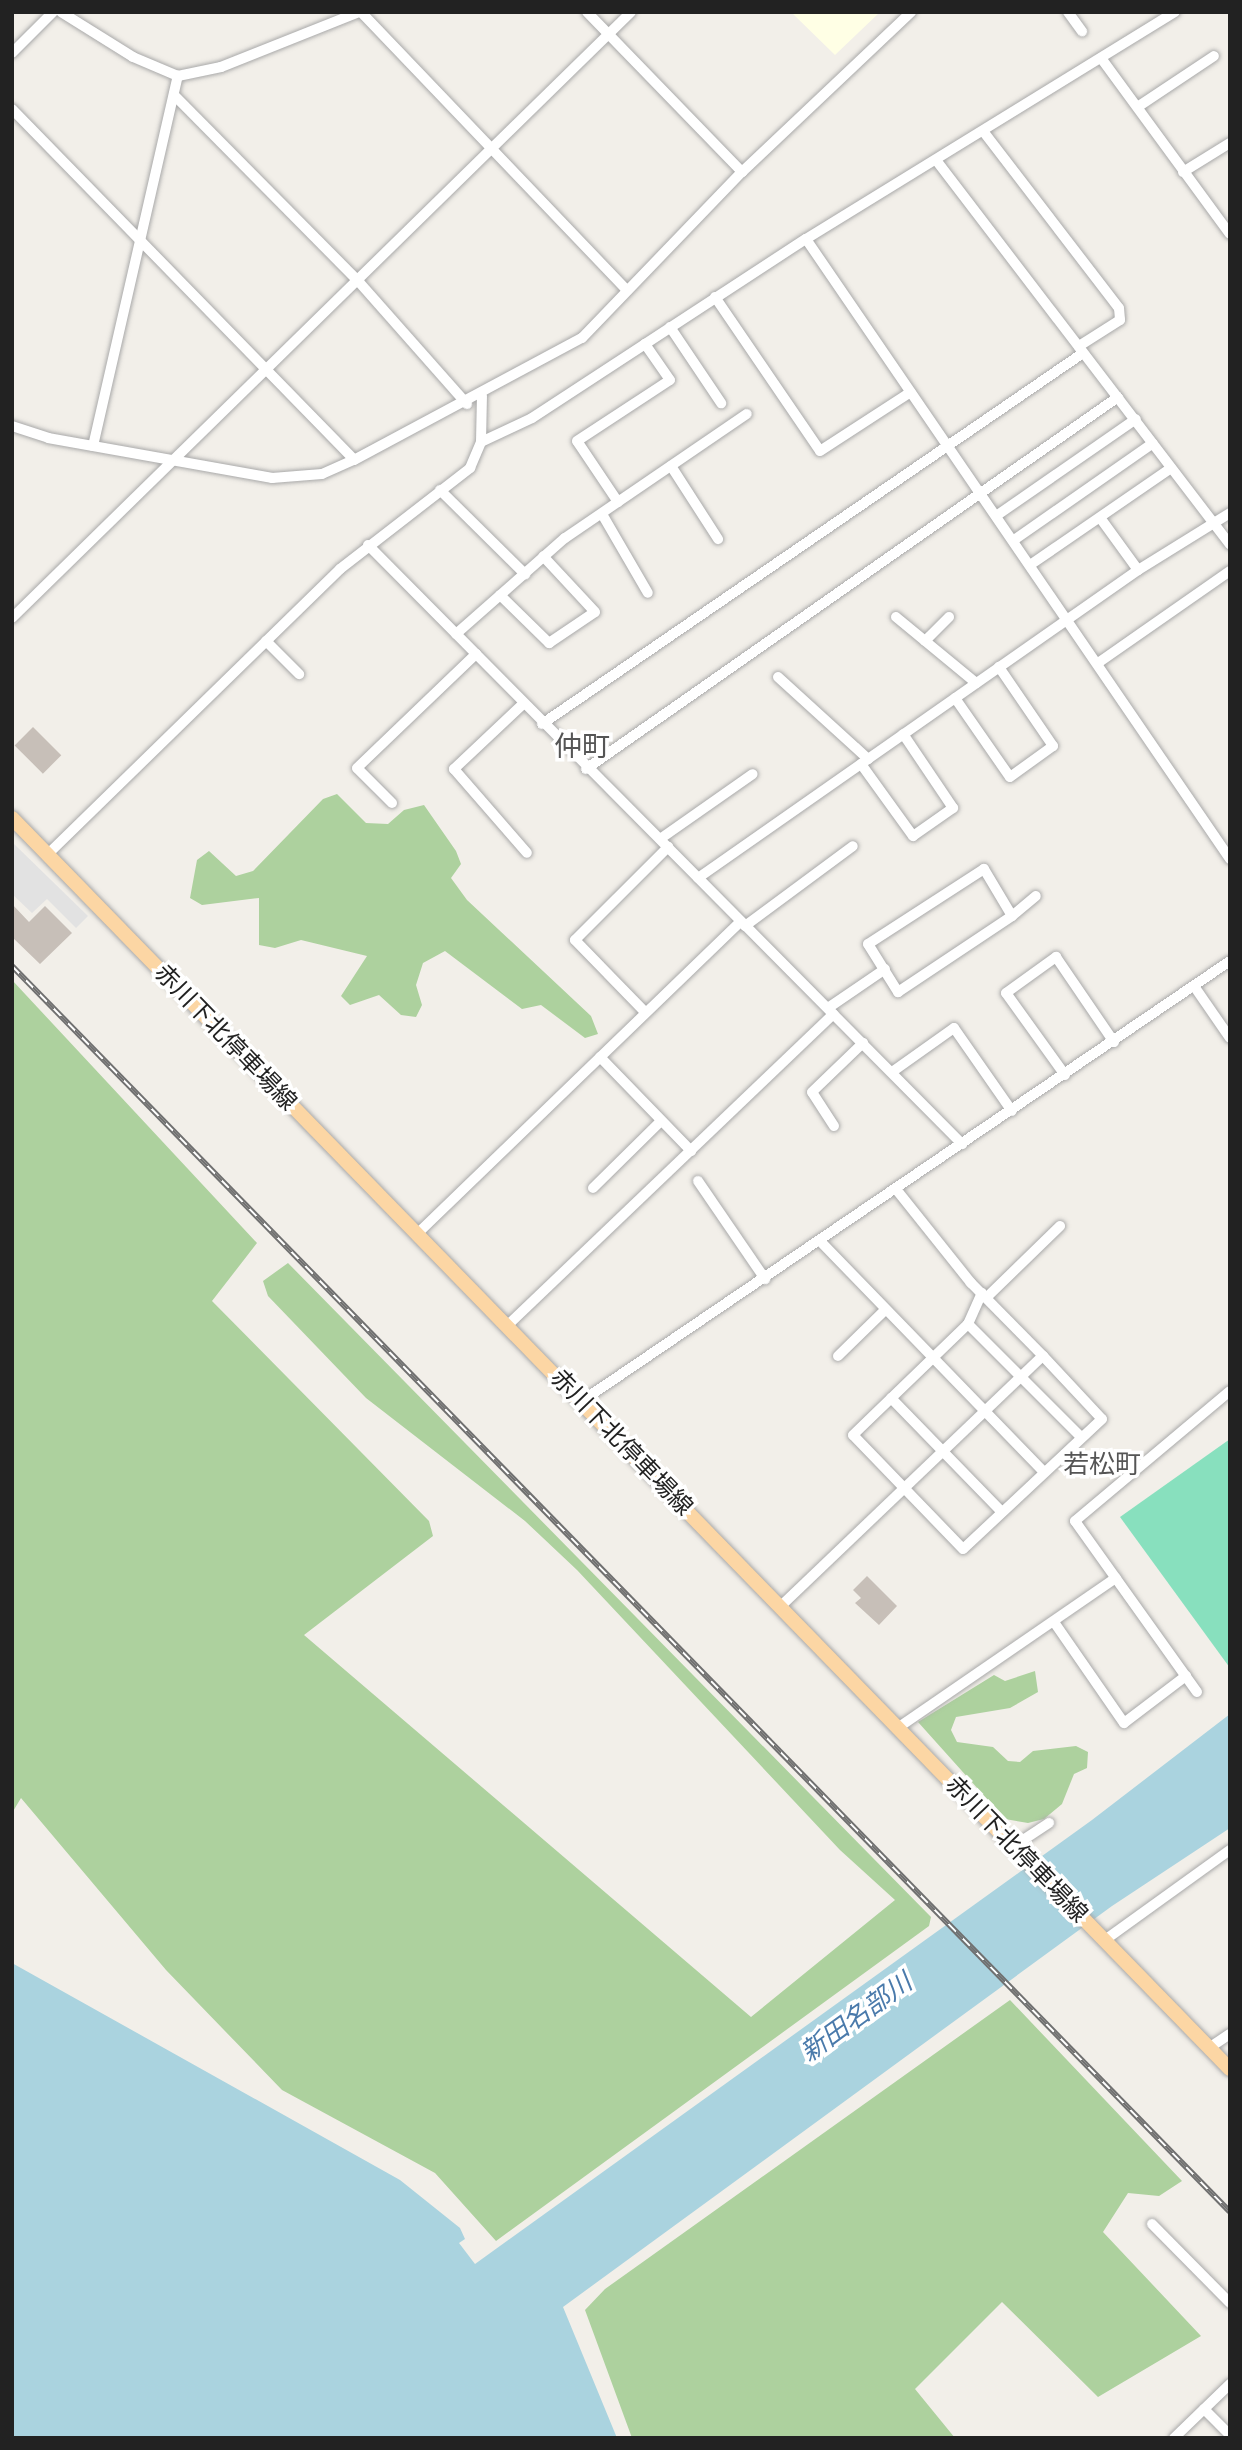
<!DOCTYPE html>
<meta charset="utf-8">
<style>
body{margin:0}
#map{position:relative;width:1242px;height:2450px;overflow:hidden;background:#f2efe9;font-family:"Public Sans","Noto Sans JP",sans-serif}
div>[style]{position:absolute}
.education>*{inset:0;background:#ffffe5}
.forest>*{inset:0;background:#add19e}
.pitch>*{inset:0;background:#88e0be}
.parking>*{inset:0;background:#e2e2e2}
.water>*{inset:0;background:#aad3df}
.building>*{inset:0;background:#c7bfb8;transform-origin:0 0}
.roads{filter:drop-shadow(0 0 2px #a9a9a9) drop-shadow(0 0 2px #a9a9a9)}
.minor>*{height:10px;margin:-5px;padding:0 5px;transform-origin:5px;border-radius:5px;background:#fff}
.major>*{height:14px;margin:-7px;padding:0 7px;transform-origin:7px;border-radius:7px;background:#fcd6a4}
.rail>*{height:6px;margin-top:-3px;transform-origin:0;background:repeating-linear-gradient(90deg,#fff 0 10px,#707070 0 20px);box-sizing:border-box;border-block:2px solid #707070}
span{translate:-50% -50%;white-space:nowrap;text-align:center;line-height:1.15;-webkit-text-stroke:7px #fff;paint-order:stroke}
.street-label{font-size:24px;color:#222}
.neighbourhood-label{font-size:26px;color:#555}
.water-label{font-size:26px;color:#4a7aab;font-style:italic}
.quarter-label{font-size:28px;color:#555}
.frame{position:absolute;inset:0;border:14px solid #222;pointer-events:none}
</style>
<div id="map">
<div class="education">
<div style="clip-path:polygon(791px 12px,880px 12px,835px 55px)"></div>
</div>
<div class="forest">
<div style="clip-path:polygon(337px 794px,366px 823px,388px 824px,404px 810px,424px 805px,456px 851px,461px 864px,451px 878px,467px 900px,591px 1016px,598px 1034px,585px 1038px,541px 1005px,522px 1009px,445px 951px,423px 963px,416px 985px,422px 1005px,416px 1017px,401px 1015px,379px 995px,350px 1005px,341px 996px,367px 956px,301px 940px,275px 948px,259px 945px,259px 898px,202px 905px,190px 898px,197px 860px,209px 851px,236px 876px,253px 871px,323px 799px)"></div>
<div style="clip-path:polygon(12px 980px,257px 1243px,212px 1301px,429px 1521px,433px 1536px,304px 1635px,751px 2017px,895px 1900px,840px 1850px,577px 1570px,525px 1521px,366px 1398px,268px 1296px,263px 1281px,288px 1263px,931px 1917px,929px 1926px,496px 2241px,435px 2173px,282px 2090px,166px 1970px,21px 1798px,12px 1813px)"></div>
<div style="clip-path:polygon(1035px 1671px,1038px 1692px,1010px 1708px,956px 1717px,951px 1730px,957px 1742px,993px 1747px,1008px 1761px,1020px 1762px,1033px 1751px,1076px 1746px,1088px 1752px,1087px 1768px,1074px 1774px,1062px 1804px,1044px 1819px,1028px 1823px,1005px 1819px,918px 1722px,994px 1675px,1005px 1681px)"></div>
<div style="clip-path:polygon(1010px 2000px,1182px 2181px,1159px 2196px,1128px 2193px,1103px 2232px,1201px 2336px,1098px 2397px,1002px 2302px,915px 2389px,955px 2438px,632px 2438px,585px 2310px,605px 2289px)"></div>
</div>
<div class="pitch">
<div style="clip-path:polygon(1230px 1439px,1230px 1668px,1120px 1517px)"></div>
</div>
<div class="parking">
<div style="clip-path:polygon(12px 842px,88px 916px,76px 928px,47px 899px,32px 913px,12px 894px)"></div>
</div>
<div class="water">
<div style="clip-path:polygon(1230px 1714px,1230px 1828px,1112px 1906px,563px 2307px,617px 2438px,12px 2438px,12px 1963px,400px 2180px,460px 2228px,465px 2239px,459px 2243px,475px 2264px,1092px 1820px)"></div>
</div>
<div class="building">
<div style="left:33px;top:727px;width:40px;height:26px;rotate:45deg"></div>
<div style="clip-path:polygon(12px 904px,29px 922px,45px 906px,72px 933px,40px 964px,12px 937px)"></div>
<div style="clip-path:polygon(867px 1576px,897px 1606px,879px 1625px,855px 1603px,861px 1598px,853px 1590px)"></div>
</div>
<div class="roads">
<div class="minor">
<div style="left:61px;top:12px;width:85px;rotate:32deg"></div>
<div style="left:133px;top:57px;width:49px;rotate:22.9deg"></div>
<div style="left:178px;top:76px;width:44px;rotate:-11.8deg"></div>
<div style="left:221px;top:67px;width:149px;rotate:-21.7deg"></div>
<div style="left:361px;top:12px;width:383px;rotate:46.3deg"></div>
<div style="left:587px;top:12px;width:223px;rotate:45.9deg"></div>
<div style="left:1068px;top:12px;width:24px;rotate:54deg"></div>
<div style="left:12px;top:53px;width:58px;rotate:-45deg"></div>
<div style="left:1101px;top:58px;width:218px;rotate:53.8deg"></div>
<div style="left:176px;top:97px;width:260px;rotate:45.3deg"></div>
<div style="left:359px;top:282px;width:163px;rotate:48.5deg"></div>
<div style="left:1139px;top:106px;width:90px;rotate:-33.7deg"></div>
<div style="left:12px;top:109px;width:490px;rotate:45.7deg"></div>
<div style="left:983px;top:131px;width:223px;rotate:52.5deg"></div>
<div style="left:1119px;top:308px;width:12px;rotate:85deg"></div>
<div style="left:1120px;top:320px;width:49px;rotate:147.6deg"></div>
<div style="left:936px;top:160px;width:484px;rotate:52.6deg"></div>
<div style="left:1183px;top:172px;width:55px;rotate:-31.7deg"></div>
<div style="left:806px;top:239px;width:751px;rotate:55.63deg"></div>
<div style="left:715px;top:297px;width:186px;rotate:55.7deg"></div>
<div style="left:820px;top:451px;width:108px;rotate:-33deg"></div>
<div style="left:670px;top:327px;width:92px;rotate:56.1deg"></div>
<div style="left:12px;top:426px;width:38px;rotate:18deg"></div>
<div style="left:48px;top:438px;width:228px;rotate:10.1deg"></div>
<div style="left:272px;top:478px;width:50px;rotate:-4.6deg"></div>
<div style="left:322px;top:474px;width:35px;rotate:-24deg"></div>
<div style="left:354px;top:460px;width:259px;rotate:-28.2deg"></div>
<div style="left:582px;top:338px;width:231px;rotate:-46.1deg"></div>
<div style="left:742px;top:172px;width:233px;rotate:-43.4deg"></div>
<div style="left:481px;top:442px;width:56px;rotate:-25.2deg"></div>
<div style="left:532px;top:418px;width:327px;rotate:-33.2deg"></div>
<div style="left:806px;top:239px;width:433px;rotate:-31.6deg"></div>
<div style="left:93px;top:446px;width:380px;rotate:-77.1deg"></div>
<div style="left:671px;top:466px;width:87px;rotate:57.2deg"></div>
<div style="left:440px;top:490px;width:120px;rotate:44.7deg"></div>
<div style="left:618px;top:502px;width:73px;rotate:-123.9deg"></div>
<div style="left:577px;top:441px;width:111px;rotate:-33.3deg"></div>
<div style="left:670px;top:380px;width:44px;rotate:-124.8deg"></div>
<div style="left:602px;top:514px;width:91px;rotate:59.8deg"></div>
<div style="left:996px;top:516px;width:170px;rotate:-34.7deg"></div>
<div style="left:1101px;top:519px;width:63px;rotate:54deg"></div>
<div style="left:1014px;top:540px;width:169px;rotate:-34.9deg"></div>
<div style="left:368px;top:545px;width:844px;rotate:45.24deg"></div>
<div style="left:1030px;top:565px;width:171px;rotate:-34.5deg"></div>
<div style="left:500px;top:595px;width:69px;rotate:44.4deg"></div>
<div style="left:549px;top:643px;width:55px;rotate:-34deg"></div>
<div style="left:595px;top:612px;width:76px;rotate:-132.9deg"></div>
<div style="left:896px;top:617px;width:104px;rotate:39.5deg"></div>
<div style="left:12px;top:618px;width:866px;rotate:-44.39deg"></div>
<div style="left:456px;top:634px;width:145px;rotate:-41.4deg"></div>
<div style="left:565px;top:538px;width:220px;rotate:-34.3deg"></div>
<div style="left:266px;top:641px;width:47px;rotate:45deg"></div>
<div style="left:925px;top:641px;width:34px;rotate:-45deg"></div>
<div style="left:1098px;top:663px;width:161px;rotate:-34.9deg"></div>
<div style="left:778px;top:677px;width:122px;rotate:42.3deg"></div>
<div style="left:955px;top:698px;width:96px;rotate:55.2deg"></div>
<div style="left:1010px;top:777px;width:53px;rotate:-35.8deg"></div>
<div style="left:1053px;top:746px;width:96px;rotate:-124.4deg"></div>
<div style="left:523px;top:704px;width:95px;rotate:136.7deg"></div>
<div style="left:454px;top:769px;width:111px;rotate:49deg"></div>
<div style="left:542px;top:724px;width:656px;rotate:-34.44deg"></div>
<div style="left:861px;top:764px;width:89px;rotate:54.2deg"></div>
<div style="left:913px;top:836px;width:49px;rotate:-35deg"></div>
<div style="left:953px;top:808px;width:89px;rotate:-124deg"></div>
<div style="left:586px;top:769px;width:649px;rotate:-34.96deg"></div>
<div style="left:392px;top:803px;width:49px;rotate:-135deg"></div>
<div style="left:357px;top:768px;width:165px;rotate:-43.8deg"></div>
<div style="left:660px;top:839px;width:113px;rotate:-35deg"></div>
<div style="left:48px;top:854px;width:408px;rotate:-44.3deg"></div>
<div style="left:340px;top:569px;width:165px;rotate:-37.8deg"></div>
<div style="left:470px;top:468px;width:28px;rotate:-67deg"></div>
<div style="left:481px;top:442px;width:46px;rotate:-88.8deg"></div>
<div style="left:698px;top:878px;width:537px;rotate:-34.99deg"></div>
<div style="left:1138px;top:570px;width:108px;rotate:-31.8deg"></div>
<div style="left:1012px;top:916px;width:55px;rotate:-120.8deg"></div>
<div style="left:984px;top:869px;width:138px;rotate:147.1deg"></div>
<div style="left:868px;top:944px;width:57px;rotate:58deg"></div>
<div style="left:898px;top:992px;width:137px;rotate:-33.7deg"></div>
<div style="left:1012px;top:916px;width:31px;rotate:-40deg"></div>
<div style="left:745px;top:926px;width:134px;rotate:-36.5deg"></div>
<div style="left:1194px;top:986px;width:63px;rotate:55.3deg"></div>
<div style="left:828px;top:1008px;width:69px;rotate:-34.4deg"></div>
<div style="left:644px;top:1011px;width:99px;rotate:-134.2deg"></div>
<div style="left:575px;top:940px;width:132px;rotate:-45deg"></div>
<div style="left:600px;top:1057px;width:131px;rotate:45.9deg"></div>
<div style="left:892px;top:1072px;width:76px;rotate:-35.4deg"></div>
<div style="left:954px;top:1028px;width:101px;rotate:55.1deg"></div>
<div style="left:1065px;top:1075px;width:101px;rotate:-125.7deg"></div>
<div style="left:1006px;top:993px;width:62px;rotate:-35.8deg"></div>
<div style="left:1056px;top:957px;width:103px;rotate:55.7deg"></div>
<div style="left:834px;top:1126px;width:40px;rotate:-122.9deg"></div>
<div style="left:812px;top:1092px;width:71px;rotate:-43.9deg"></div>
<div style="left:698px;top:1181px;width:119px;rotate:55.6deg"></div>
<div style="left:593px;top:1188px;width:94px;rotate:-44.6deg"></div>
<div style="left:417px;top:1234px;width:449px;rotate:-44deg"></div>
<div style="left:821px;top:1242px;width:320px;rotate:45.9deg"></div>
<div style="left:987px;top:1297px;width:102px;rotate:-44.2deg"></div>
<div style="left:968px;top:1324px;width:34px;rotate:-66deg"></div>
<div style="left:508px;top:1325px;width:450px;rotate:-43.7deg"></div>
<div style="left:838px;top:1356px;width:66px;rotate:-44.4deg"></div>
<div style="left:1043px;top:1356px;width:86px;rotate:46.9deg"></div>
<div style="left:1102px;top:1419px;width:190px;rotate:136.9deg"></div>
<div style="left:963px;top:1549px;width:158px;rotate:-134deg"></div>
<div style="left:853px;top:1435px;width:160px;rotate:-44deg"></div>
<div style="left:968px;top:1324px;width:158px;rotate:45deg"></div>
<div style="left:891px;top:1398px;width:159px;rotate:45.8deg"></div>
<div style="left:582px;top:1401px;width:783px;rotate:-34.18deg"></div>
<div style="left:781px;top:1606px;width:362px;rotate:-43.7deg"></div>
<div style="left:1043px;top:1356px;width:103px;rotate:-134.6deg"></div>
<div style="left:971px;top:1283px;width:120px;rotate:-128.6deg"></div>
<div style="left:1054px;top:1622px;width:123px;rotate:55.3deg"></div>
<div style="left:1124px;top:1723px;width:78px;rotate:-37.2deg"></div>
<div style="left:1197px;top:1692px;width:210px;rotate:-125.5deg"></div>
<div style="left:1075px;top:1521px;width:202px;rotate:-40deg"></div>
<div style="left:899px;top:1727px;width:263px;rotate:-34.5deg"></div>
<div style="left:1014px;top:1846px;width:42px;rotate:-33.3deg"></div>
<div style="left:1105px;top:1940px;width:154px;rotate:-35.8deg"></div>
<div style="left:1209px;top:2048px;width:25px;rotate:-34deg"></div>
<div style="left:1152px;top:2224px;width:111px;rotate:45.4deg"></div>
<div style="left:1204px;top:2409px;width:37px;rotate:45deg"></div>
<div style="left:1174px;top:2438px;width:78px;rotate:-44deg"></div>
</div>
<div class="major">
<div style="left:12px;top:818px;width:1746px;rotate:45.77deg"></div>
</div>
</div>
<div class="rail">
<div style="left:12px;top:966px;width:1742px;rotate:45.65deg"></div>
</div>
<div class="street-label">
<span style="left:226px;top:1037px;rotate:46deg">赤川下北停車場線</span>
<span style="left:622px;top:1442px;rotate:46deg">赤川下北停車場線</span>
<span style="left:1017px;top:1849px;rotate:46deg">赤川下北停車場線</span>
</div>
<div class="neighbourhood-label">
<span style="left:1102px;top:1464px">若松町</span>
</div>
<div class="water-label">
<span style="left:856px;top:2017px;rotate:-36deg">新田名部川</span>
</div>
<div class="quarter-label">
<span style="left:582px;top:746px">仲町</span>
</div>
<div class="frame"></div>
</div>
